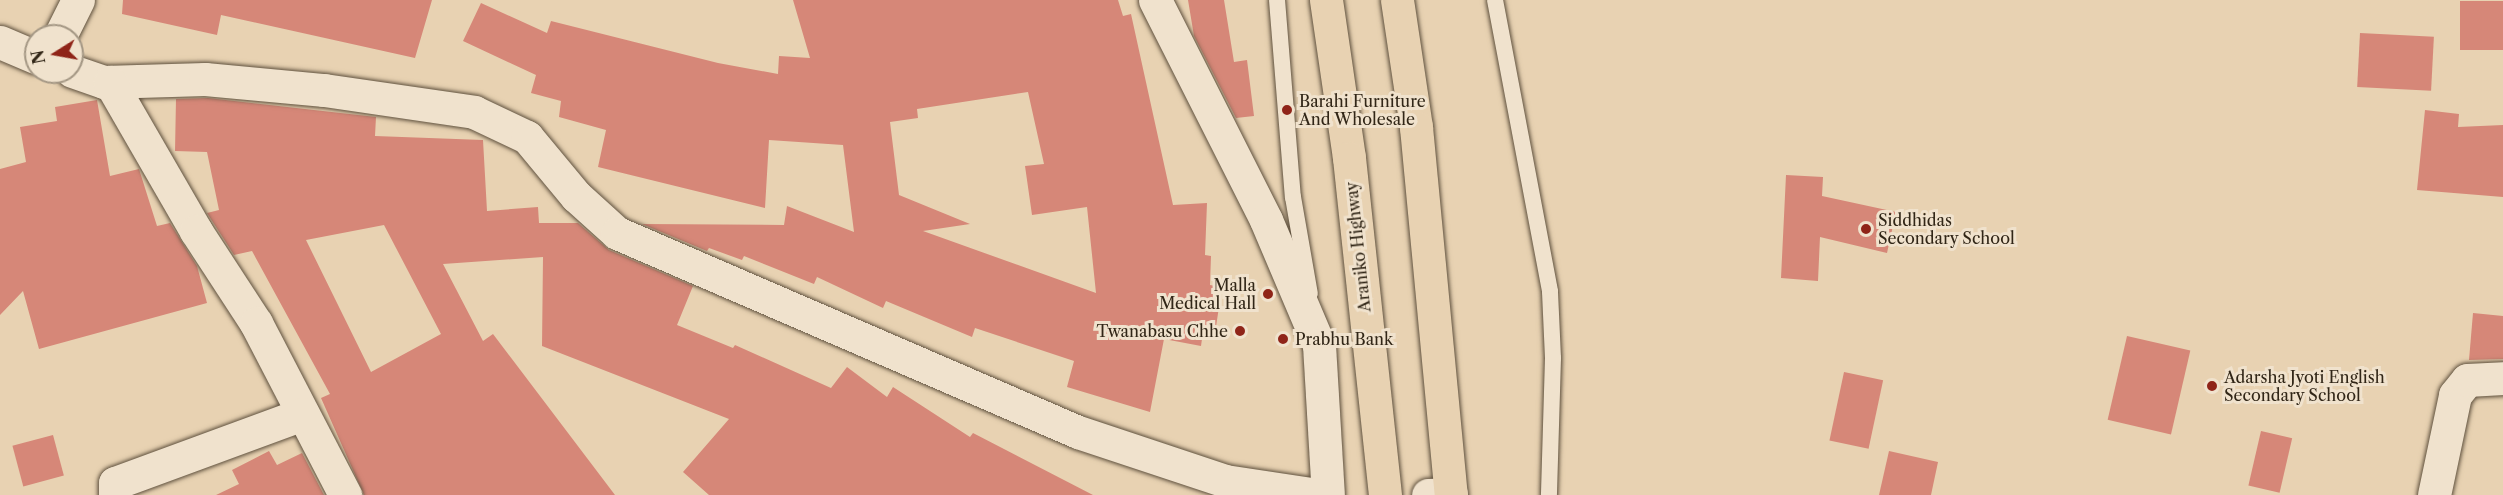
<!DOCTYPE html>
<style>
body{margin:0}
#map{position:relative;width:2503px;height:495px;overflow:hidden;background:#e8d2b2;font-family:"Libre Caslon Text",serif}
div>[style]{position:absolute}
.building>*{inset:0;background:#d68778;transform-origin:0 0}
.roads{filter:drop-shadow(0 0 2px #5f513e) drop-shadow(0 0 2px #5f513e)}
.service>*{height:16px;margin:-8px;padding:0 8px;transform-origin:8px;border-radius:8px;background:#f0e2cd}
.minor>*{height:33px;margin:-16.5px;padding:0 16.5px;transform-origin:16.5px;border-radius:16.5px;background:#f0e2cd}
.tertiary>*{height:33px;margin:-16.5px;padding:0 16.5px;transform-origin:16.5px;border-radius:16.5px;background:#f0e2cd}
.trunk>*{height:33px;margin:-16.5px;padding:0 16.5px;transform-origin:16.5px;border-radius:16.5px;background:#e8d2b2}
.dots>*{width:16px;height:16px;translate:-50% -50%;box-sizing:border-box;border:3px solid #f0e2cd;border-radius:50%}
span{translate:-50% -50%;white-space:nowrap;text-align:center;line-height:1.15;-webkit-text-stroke:6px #f0e2cd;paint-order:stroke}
.poi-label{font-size:16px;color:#312617}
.left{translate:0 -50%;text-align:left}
.right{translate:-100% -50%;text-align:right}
.street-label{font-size:16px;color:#312617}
.north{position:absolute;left:24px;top:24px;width:60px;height:60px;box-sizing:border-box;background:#f0e2cd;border:2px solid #a49784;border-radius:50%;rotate:259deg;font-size:16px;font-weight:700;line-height:24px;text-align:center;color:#312617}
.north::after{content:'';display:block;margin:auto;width:21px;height:27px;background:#8f2418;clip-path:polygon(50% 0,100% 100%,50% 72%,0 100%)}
</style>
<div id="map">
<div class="building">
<div style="clip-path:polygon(123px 0,432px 0,415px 58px,221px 15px,217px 35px,122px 14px)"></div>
<div style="clip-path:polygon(evenodd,793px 0,1118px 0,1123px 16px,1131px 14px,1173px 205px,1207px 203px,1205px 255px,1211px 256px,1210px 285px,1222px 287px,1214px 340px,1202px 339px,1201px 346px,1164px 339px,1150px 412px,1067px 387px,1074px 361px,975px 328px,972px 337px,886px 301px,883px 308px,817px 277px,814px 284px,744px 256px,742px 260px,709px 248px,707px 251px,642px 224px,784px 225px,787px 206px,854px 232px,843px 145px,769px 140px,765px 208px,598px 167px,606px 130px,559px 117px,561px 101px,531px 93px,536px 75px,463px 41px,481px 3px,547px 33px,551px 21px,718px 63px,778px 74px,779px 56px,810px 58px,793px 0,1028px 92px,1044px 164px,1025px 166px,1032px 215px,1087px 207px,1096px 293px,923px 231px,970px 224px,899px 195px,890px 122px,918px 118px,917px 109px,1028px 92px)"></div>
<div style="clip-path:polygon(1188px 0,1224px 0,1234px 62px,1247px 60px,1254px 116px,1236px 118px,1194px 36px)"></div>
<div style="left:2503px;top:1px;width:49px;height:43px;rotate:90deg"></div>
<div style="left:2360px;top:33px;width:74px;height:54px;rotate:3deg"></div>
<div style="clip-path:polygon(evenodd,208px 98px,376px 117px,375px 136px,483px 140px,487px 211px,538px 207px,539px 223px,578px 223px,609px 250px,693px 286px,677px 325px,733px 348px,735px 345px,831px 388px,847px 367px,887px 397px,893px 387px,970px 437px,973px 433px,1093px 495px,709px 495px,683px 472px,729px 419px,542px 346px,543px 257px,443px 264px,483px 341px,493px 334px,615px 495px,364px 495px,321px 398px,330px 394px,252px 251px,234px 255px,207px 213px,219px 210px,207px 152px,175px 151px,176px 99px,208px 98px,384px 225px,441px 334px,371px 372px,306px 240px,384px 225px)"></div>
<div style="clip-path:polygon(97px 100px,110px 176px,139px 169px,157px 226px,170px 223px,197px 266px,207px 303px,39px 349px,23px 291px,0 315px,0 169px,26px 162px,20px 127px,57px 121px,55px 107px)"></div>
<div style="clip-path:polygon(2425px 110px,2459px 114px,2458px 127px,2503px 125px,2503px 197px,2417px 190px)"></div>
<div style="clip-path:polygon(1786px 175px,1823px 177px,1822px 196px,1896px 212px,1887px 253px,1820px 237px,1818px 281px,1781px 278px)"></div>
<div style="clip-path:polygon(2473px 313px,2503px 316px,2503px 359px,2469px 360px)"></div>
<div style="left:2127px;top:336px;width:65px;height:86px;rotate:13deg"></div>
<div style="left:1844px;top:372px;width:40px;height:70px;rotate:12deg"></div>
<div style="left:2261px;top:431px;width:32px;height:56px;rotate:13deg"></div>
<div style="left:53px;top:435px;width:42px;height:42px;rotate:75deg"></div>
<div style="clip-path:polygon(269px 451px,277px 465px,302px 453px,324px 495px,216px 495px,239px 484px,232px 470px)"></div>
<div style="clip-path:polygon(1889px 451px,1938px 462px,1931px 495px,1879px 495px)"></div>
</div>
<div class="roads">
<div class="service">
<div style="left:1277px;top:0;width:198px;rotate:85.4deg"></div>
<div style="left:1293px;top:197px;width:98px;rotate:80.1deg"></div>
<div style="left:1495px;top:0;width:297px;rotate:79.3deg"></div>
<div style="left:1550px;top:292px;width:66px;rotate:87.4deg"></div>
<div style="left:1553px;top:358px;width:137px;rotate:91.7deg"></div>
</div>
<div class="minor">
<div style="left:1155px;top:0;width:246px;rotate:63.2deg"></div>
<div style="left:1266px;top:220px;width:136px;rotate:67deg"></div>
<div style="left:1319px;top:345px;width:150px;rotate:86.6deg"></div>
<div style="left:60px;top:36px;width:40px;rotate:-63.4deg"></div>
<div style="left:0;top:42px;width:39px;rotate:23deg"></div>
<div style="left:72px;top:71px;width:34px;rotate:19deg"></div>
<div style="left:104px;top:82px;width:101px;rotate:-1.7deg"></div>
<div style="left:205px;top:79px;width:120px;rotate:5.3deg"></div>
<div style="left:324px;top:90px;width:152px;rotate:8.3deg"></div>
<div style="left:474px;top:112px;width:59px;rotate:25.3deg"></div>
<div style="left:527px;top:137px;width:77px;rotate:50.3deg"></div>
<div style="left:576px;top:196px;width:55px;rotate:42.1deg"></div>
<div style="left:617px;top:233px;width:502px;rotate:23.35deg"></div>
<div style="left:1078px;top:432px;width:155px;rotate:18.4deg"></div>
<div style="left:1225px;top:481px;width:94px;rotate:8.6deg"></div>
<div style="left:110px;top:82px;width:172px;rotate:60deg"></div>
<div style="left:196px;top:231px;width:110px;rotate:56.9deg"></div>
<div style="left:256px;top:323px;width:194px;rotate:62.6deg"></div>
<div style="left:115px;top:495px;width:12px;rotate:-90deg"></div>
<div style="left:115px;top:483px;width:200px;rotate:-20.2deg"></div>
<div style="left:2434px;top:495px;width:102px;rotate:-78.1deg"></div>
<div style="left:2455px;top:395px;width:19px;rotate:-51deg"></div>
<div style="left:2467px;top:380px;width:36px;rotate:-3deg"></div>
</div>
<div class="tertiary">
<div style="left:1428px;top:495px;width:23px;rotate:-2deg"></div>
</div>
<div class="trunk">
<div style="left:1326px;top:0;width:160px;rotate:81.7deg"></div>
<div style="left:1349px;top:158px;width:339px;rotate:83.9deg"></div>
<div style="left:1397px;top:0;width:128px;rotate:81.5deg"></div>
<div style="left:1416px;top:127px;width:370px;rotate:84.6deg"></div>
</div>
</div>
<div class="dots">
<div style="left:1287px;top:110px;background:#8f2418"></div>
<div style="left:1866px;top:229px;background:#8f2418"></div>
<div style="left:1268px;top:294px;background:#8f2418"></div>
<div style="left:1240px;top:331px;background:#8f2418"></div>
<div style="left:1283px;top:339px;background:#8f2418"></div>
<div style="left:2212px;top:386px;background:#8f2418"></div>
</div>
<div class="poi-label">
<span class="left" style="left:1299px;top:110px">Barahi Furniture<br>And Wholesale</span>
<span class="left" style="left:1878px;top:229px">Siddhidas<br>Secondary School</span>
<span class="right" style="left:1256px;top:294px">Malla<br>Medical Hall</span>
<span class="right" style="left:1228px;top:331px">Twanabasu Chhe</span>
<span class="left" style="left:1295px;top:339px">Prabhu Bank</span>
<span class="left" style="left:2224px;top:386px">Adarsha Jyoti English<br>Secondary School</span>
</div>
<div class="street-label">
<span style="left:1358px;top:247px;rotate:-96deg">Araniko Highway</span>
</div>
<div class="north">N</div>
</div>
